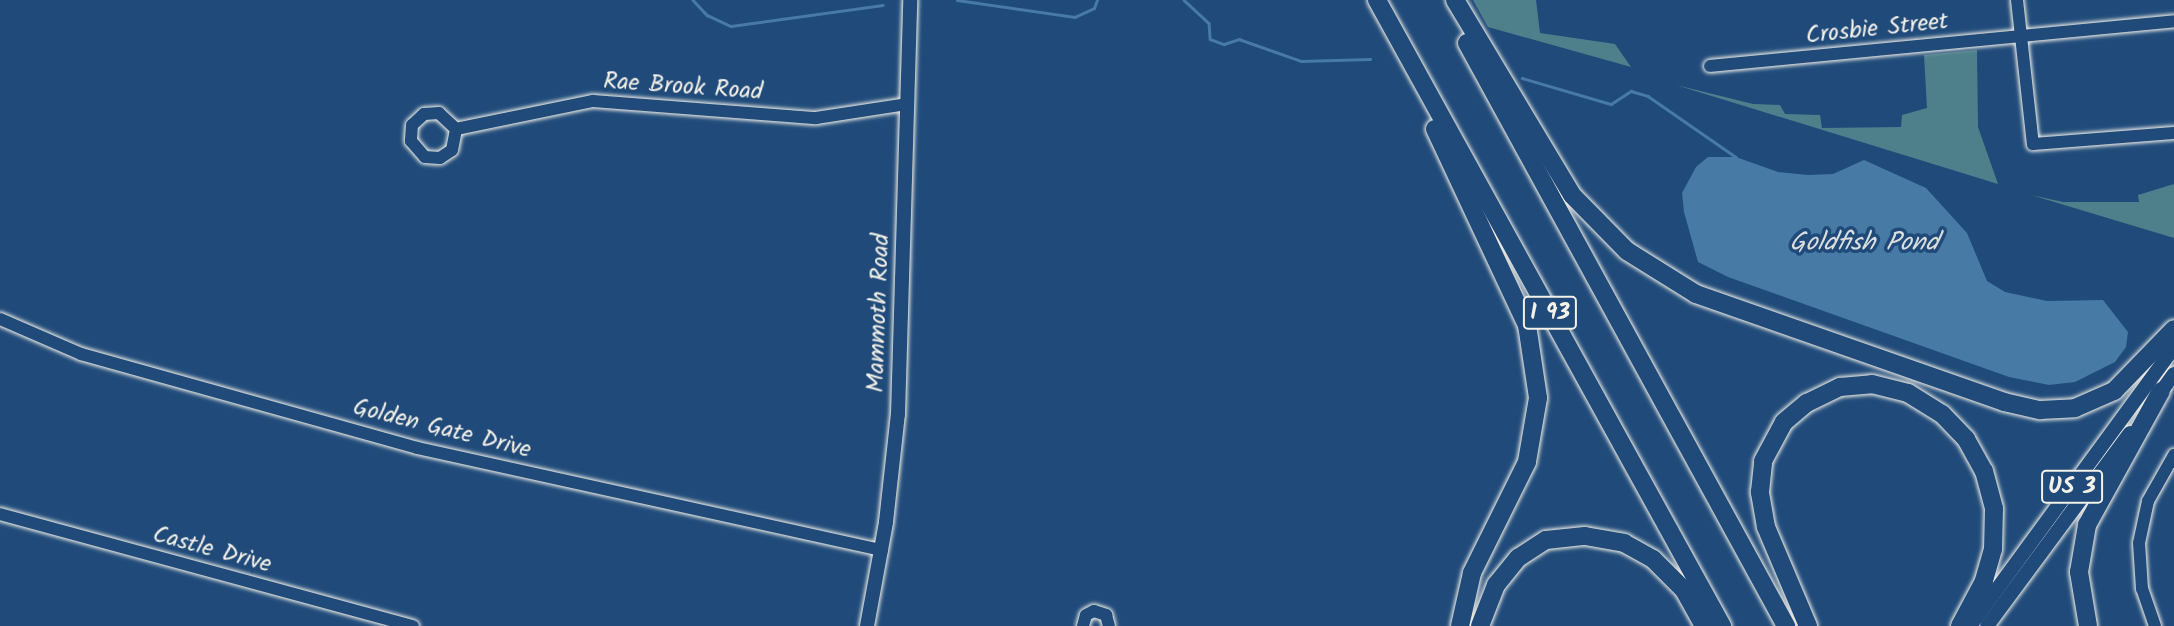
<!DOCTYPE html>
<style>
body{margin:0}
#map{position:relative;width:2174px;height:626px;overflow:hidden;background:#1f4a7a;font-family:Kalam,sans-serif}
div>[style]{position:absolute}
.green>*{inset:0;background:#4e808c}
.water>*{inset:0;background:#477aa4}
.stream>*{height:2.5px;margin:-1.25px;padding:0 1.25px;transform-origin:1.25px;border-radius:1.25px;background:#477aa4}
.roads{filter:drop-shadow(0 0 2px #f4f1e8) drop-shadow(0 0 2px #f4f1e8)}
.minor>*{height:12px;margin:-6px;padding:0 6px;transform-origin:6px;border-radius:6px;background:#1f4a7a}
.major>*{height:14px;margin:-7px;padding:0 7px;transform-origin:7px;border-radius:7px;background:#1f4a7a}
.highway>*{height:18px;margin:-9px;padding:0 9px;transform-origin:9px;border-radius:9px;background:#1f4a7a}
span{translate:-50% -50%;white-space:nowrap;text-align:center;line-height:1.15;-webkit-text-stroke:7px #1f4a7a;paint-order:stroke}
.shield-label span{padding:2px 5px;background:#1f4a7a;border:2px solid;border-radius:5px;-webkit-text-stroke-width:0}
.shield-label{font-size:23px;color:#f4f1e8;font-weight:700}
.street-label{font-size:24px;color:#f4f1e8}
.water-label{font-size:26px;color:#dadfde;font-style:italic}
</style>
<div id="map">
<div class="green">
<div style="clip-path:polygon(1473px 0,1536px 0,1540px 33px,1615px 44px,1631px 67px,1488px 27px)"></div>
<div style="clip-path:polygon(1977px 50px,1978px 127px,1998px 184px,1676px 85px,1753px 104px,1780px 105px,1785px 114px,1820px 115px,1822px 128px,1901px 127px,1902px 115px,1927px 108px,1924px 55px)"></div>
<div style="clip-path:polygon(2174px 184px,2174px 238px,2031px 195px,2063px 202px,2139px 202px,2138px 195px)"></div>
</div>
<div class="water">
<div style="clip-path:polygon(1708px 157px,1736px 157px,1778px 172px,1808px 175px,1833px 174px,1864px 160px,1926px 188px,1967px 233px,1987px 281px,2005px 292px,2047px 301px,2103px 300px,2128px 332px,2126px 347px,2115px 362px,2075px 382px,2049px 385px,2009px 377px,1728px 277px,1698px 262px,1684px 212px,1682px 193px,1696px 167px)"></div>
</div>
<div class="stream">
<div style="left:693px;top:0;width:21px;rotate:47deg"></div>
<div style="left:707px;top:15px;width:26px;rotate:25deg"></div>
<div style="left:731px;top:26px;width:153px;rotate:-7.9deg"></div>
<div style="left:957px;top:0;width:119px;rotate:8.2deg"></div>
<div style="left:1075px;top:17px;width:21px;rotate:-25deg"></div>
<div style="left:1094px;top:8px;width:9px;rotate:-69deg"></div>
<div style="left:1184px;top:0;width:34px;rotate:43deg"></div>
<div style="left:1209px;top:23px;width:16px;rotate:86deg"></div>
<div style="left:1210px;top:39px;width:15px;rotate:20deg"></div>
<div style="left:1224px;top:44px;width:16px;rotate:-18deg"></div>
<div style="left:1239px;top:39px;width:66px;rotate:19.5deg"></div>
<div style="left:1301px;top:61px;width:69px;rotate:-1.7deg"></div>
<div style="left:1522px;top:78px;width:93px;rotate:16.3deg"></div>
<div style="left:1611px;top:104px;width:24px;rotate:-33deg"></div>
<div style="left:1631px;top:91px;width:18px;rotate:16deg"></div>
<div style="left:1648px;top:96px;width:107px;rotate:34.7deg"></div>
</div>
<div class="roads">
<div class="minor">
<div style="left:2017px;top:0;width:145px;rotate:83.7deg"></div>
<div style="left:2033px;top:144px;width:141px;rotate:-4.5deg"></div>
<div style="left:1710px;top:66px;width:466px;rotate:-5.5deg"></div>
<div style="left:456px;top:129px;width:23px;rotate:-137deg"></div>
<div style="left:439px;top:113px;width:15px;rotate:176deg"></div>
<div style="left:424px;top:114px;width:16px;rotate:137deg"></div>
<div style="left:412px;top:125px;width:16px;rotate:94deg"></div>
<div style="left:411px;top:141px;width:21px;rotate:49deg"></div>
<div style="left:425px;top:157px;width:15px;rotate:4deg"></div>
<div style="left:440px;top:158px;width:14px;rotate:-34deg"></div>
<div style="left:452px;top:150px;width:21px;rotate:-79deg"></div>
<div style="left:456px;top:129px;width:140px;rotate:-11.6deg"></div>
<div style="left:593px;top:101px;width:224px;rotate:4.4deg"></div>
<div style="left:816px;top:118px;width:93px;rotate:-8.7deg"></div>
<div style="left:0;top:319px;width:88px;rotate:23.4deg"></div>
<div style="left:81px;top:354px;width:349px;rotate:15.6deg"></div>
<div style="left:417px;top:448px;width:476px;rotate:12.4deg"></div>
<div style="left:0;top:514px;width:428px;rotate:15.2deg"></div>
<div style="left:1083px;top:626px;width:11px;rotate:-75deg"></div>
<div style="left:1086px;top:615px;width:9px;rotate:-27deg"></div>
<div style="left:1094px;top:611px;width:13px;rotate:18deg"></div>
<div style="left:1106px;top:615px;width:11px;rotate:75deg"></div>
<div style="left:2155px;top:626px;width:39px;rotate:-109deg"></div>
<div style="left:2142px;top:589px;width:46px;rotate:-93.7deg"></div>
<div style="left:2139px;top:543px;width:43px;rotate:-77.9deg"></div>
<div style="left:2148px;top:501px;width:53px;rotate:-60.5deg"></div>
</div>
<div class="major">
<div style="left:2155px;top:400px;width:32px;rotate:-54deg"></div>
<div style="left:867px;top:626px;width:106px;rotate:-79.6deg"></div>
<div style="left:886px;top:522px;width:109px;rotate:-83.7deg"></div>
<div style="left:898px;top:414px;width:414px;rotate:-88.3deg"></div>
<div style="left:1970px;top:626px;width:346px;rotate:-53.8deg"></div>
<div style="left:1987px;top:626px;width:240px;rotate:-53.5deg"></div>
</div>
<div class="highway">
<div style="left:1377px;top:0;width:715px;rotate:61.14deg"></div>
<div style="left:1455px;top:0;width:227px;rotate:59deg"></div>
<div style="left:1572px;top:195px;width:78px;rotate:45.5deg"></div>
<div style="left:1627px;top:251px;width:81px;rotate:31.9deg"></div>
<div style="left:1696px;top:294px;width:326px;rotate:19.3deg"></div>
<div style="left:2004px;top:402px;width:37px;rotate:13deg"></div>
<div style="left:2040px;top:410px;width:35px;rotate:-3deg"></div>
<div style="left:2075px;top:408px;width:43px;rotate:-23.6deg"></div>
<div style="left:2114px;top:391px;width:86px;rotate:-45.9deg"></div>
<div style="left:1467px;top:43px;width:665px;rotate:61.31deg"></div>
<div style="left:1435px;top:129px;width:217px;rotate:64.9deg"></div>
<div style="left:1527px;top:325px;width:74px;rotate:81.4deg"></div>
<div style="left:1538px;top:398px;width:65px;rotate:99.8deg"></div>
<div style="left:1527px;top:462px;width:124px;rotate:116.4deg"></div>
<div style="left:1472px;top:573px;width:54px;rotate:102.8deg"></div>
<div style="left:1480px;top:626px;width:44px;rotate:-68.7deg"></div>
<div style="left:1496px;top:585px;width:35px;rotate:-51deg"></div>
<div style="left:1518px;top:558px;width:33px;rotate:-33deg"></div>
<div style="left:1546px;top:540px;width:39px;rotate:-6deg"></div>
<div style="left:1585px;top:536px;width:40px;rotate:10deg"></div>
<div style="left:1624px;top:543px;width:33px;rotate:29deg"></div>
<div style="left:1653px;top:559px;width:44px;rotate:45deg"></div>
<div style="left:1684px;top:590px;width:41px;rotate:60.9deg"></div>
<div style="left:1808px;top:626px;width:108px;rotate:-113deg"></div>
<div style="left:1766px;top:527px;width:36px;rotate:-100deg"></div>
<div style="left:1760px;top:492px;width:31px;rotate:-84deg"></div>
<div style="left:1763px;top:461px;width:44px;rotate:-61.7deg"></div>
<div style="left:1784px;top:422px;width:30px;rotate:-40deg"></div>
<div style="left:1807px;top:403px;width:37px;rotate:-26deg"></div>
<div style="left:1840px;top:387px;width:32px;rotate:-5deg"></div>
<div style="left:1872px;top:384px;width:37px;rotate:14deg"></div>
<div style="left:1908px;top:393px;width:40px;rotate:32deg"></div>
<div style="left:1942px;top:414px;width:35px;rotate:46deg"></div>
<div style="left:1966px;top:439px;width:37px;rotate:61deg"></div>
<div style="left:1984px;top:471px;width:39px;rotate:75deg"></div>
<div style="left:1994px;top:509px;width:40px;rotate:91.4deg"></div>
<div style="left:1993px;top:549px;width:33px;rotate:106deg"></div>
<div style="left:1984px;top:581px;width:51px;rotate:118.1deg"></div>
<div style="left:2088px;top:626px;width:55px;rotate:-99.5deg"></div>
<div style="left:2079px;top:572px;width:48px;rotate:-80.3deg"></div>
<div style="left:2087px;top:525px;width:153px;rotate:-61.1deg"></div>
</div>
</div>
<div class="shield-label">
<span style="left:1550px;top:313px">I 93</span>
<span style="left:2072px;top:487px">US 3</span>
</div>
<div class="street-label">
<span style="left:1877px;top:29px;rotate:-6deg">Crosbie Street</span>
<span style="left:683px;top:87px;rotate:4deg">Rae Brook Road</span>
<span style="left:879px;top:313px;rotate:-88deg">Mammoth Road</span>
<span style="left:442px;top:429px;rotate:14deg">Golden Gate Drive</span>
<span style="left:212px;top:550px;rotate:15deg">Castle Drive</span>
</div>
<div class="water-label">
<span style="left:1864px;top:244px">Goldfish Pond</span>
</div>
</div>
